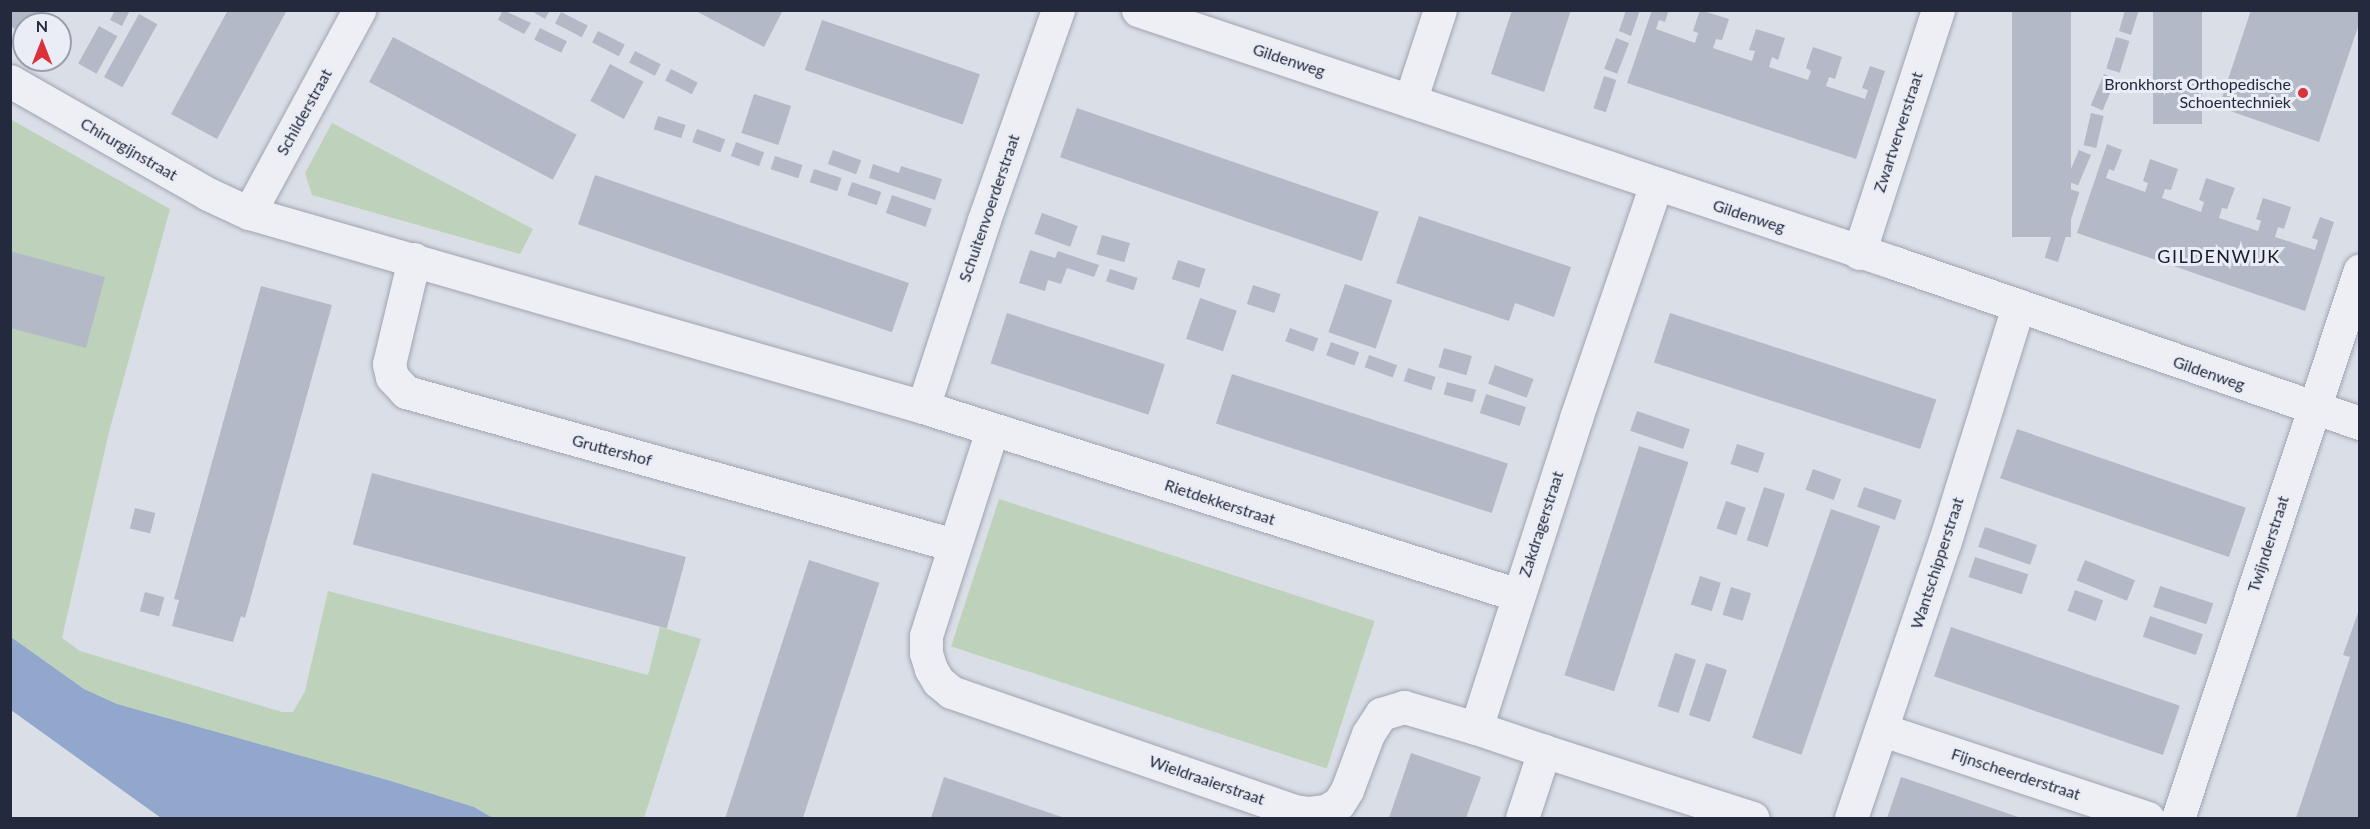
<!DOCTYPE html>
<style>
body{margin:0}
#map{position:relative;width:2370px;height:829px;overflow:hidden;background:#dadee7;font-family:Lato,sans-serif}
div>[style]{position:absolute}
.green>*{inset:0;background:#bed2bb;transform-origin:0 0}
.water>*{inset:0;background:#91a7cb}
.building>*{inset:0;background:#b4b9c7;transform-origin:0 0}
.roads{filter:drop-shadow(0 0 2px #9fa4b1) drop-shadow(0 0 2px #9fa4b1)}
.minor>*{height:33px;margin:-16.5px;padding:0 16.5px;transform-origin:16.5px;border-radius:16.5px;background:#edeff5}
.dots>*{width:16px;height:16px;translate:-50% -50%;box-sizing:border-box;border:3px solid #eaedf5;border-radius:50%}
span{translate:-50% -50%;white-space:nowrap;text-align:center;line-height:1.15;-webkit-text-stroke:6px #eaedf5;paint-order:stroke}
.street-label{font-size:16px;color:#232a3e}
.poi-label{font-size:16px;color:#232a3e}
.right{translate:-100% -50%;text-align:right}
.neighbourhood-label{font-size:18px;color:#161c2e;letter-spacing:1.5px}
.frame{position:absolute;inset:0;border:12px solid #232a3e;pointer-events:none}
.north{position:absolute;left:12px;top:12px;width:60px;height:60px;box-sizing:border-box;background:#eaedf5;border:2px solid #9a9fac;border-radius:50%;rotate:0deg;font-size:16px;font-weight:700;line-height:24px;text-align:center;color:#232a3e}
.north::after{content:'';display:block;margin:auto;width:21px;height:27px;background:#db3138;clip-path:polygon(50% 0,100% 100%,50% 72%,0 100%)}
</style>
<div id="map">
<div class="green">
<div style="clip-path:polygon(10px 119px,170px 209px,109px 432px,62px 638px,80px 651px,282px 712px,293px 712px,305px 691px,328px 591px,648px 675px,660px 627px,701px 639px,644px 818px,493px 818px,474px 807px,391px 781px,117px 704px,84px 689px,11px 637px)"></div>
<div style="clip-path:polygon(332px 123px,533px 229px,520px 254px,312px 195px,305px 173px)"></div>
<div style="left:999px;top:499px;width:395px;height:155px;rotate:18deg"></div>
</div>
<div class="water">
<div style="clip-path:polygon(11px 637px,84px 689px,117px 704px,391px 781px,474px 807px,493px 818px,161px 818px,11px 710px)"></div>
</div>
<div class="building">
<div style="clip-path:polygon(10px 10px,44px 10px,37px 24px,24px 24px,24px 34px,10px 26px)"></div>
<div style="clip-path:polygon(115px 10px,130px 10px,122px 26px,110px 20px)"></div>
<div style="clip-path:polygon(228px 10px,287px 10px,217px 139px,171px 114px)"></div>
<div style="clip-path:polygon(503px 10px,531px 23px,524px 34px,498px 20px)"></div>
<div style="clip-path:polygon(530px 10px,550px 10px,545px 19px)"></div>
<div style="clip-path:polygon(694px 10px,783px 10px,764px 47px)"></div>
<div style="clip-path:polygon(1512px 10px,1571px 10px,1544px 92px,1491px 74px)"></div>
<div style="clip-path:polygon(1626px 10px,1640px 10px,1631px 36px,1619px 31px)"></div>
<div style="clip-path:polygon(1652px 10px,1669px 10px,1665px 22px,1659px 20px,1656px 29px,1695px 43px,1698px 33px,1693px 31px,1700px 10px,1729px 19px,1722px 40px,1716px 39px,1713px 48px,1752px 61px,1755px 51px,1749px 50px,1756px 29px,1785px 38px,1778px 60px,1772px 57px,1769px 67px,1808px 80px,1811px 71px,1806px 68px,1813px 47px,1842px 57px,1835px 79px,1829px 77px,1826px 86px,1865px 99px,1868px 90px,1862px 88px,1870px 66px,1885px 71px,1856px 159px,1627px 83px)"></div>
<div style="left:2012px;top:10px;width:59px;height:227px"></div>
<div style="clip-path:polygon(2125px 10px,2139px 10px,2131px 35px,2119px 31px)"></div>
<div style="left:2153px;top:10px;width:49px;height:114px"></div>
<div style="clip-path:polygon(2251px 10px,2360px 10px,2360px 21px,2319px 142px,2219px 107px)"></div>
<div style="left:561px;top:12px;width:30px;height:13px;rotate:27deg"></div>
<div style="left:139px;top:14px;width:21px;height:72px;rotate:29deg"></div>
<div style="left:822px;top:20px;width:167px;height:53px;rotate:19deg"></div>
<div style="left:99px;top:26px;width:21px;height:43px;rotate:29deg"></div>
<div style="left:540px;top:28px;width:30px;height:13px;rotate:26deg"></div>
<div style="left:598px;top:31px;width:30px;height:13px;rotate:27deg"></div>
<div style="left:393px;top:37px;width:208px;height:51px;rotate:28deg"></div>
<div style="left:2116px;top:37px;width:14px;height:33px;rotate:17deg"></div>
<div style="left:1616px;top:38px;width:14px;height:33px;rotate:21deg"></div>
<div style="left:635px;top:51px;width:29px;height:13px;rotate:27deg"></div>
<div style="left:610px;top:64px;width:38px;height:42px;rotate:28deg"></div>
<div style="left:671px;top:69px;width:30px;height:13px;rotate:27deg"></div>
<div style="left:2104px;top:74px;width:13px;height:34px;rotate:23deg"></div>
<div style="left:1604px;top:76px;width:13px;height:34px;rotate:18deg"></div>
<div style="left:754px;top:94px;width:39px;height:41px;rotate:18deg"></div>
<div style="left:1077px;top:108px;width:319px;height:52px;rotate:19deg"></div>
<div style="left:2091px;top:113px;width:13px;height:33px;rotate:13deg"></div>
<div style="left:658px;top:116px;width:29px;height:14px;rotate:18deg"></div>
<div style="left:697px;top:129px;width:30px;height:14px;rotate:20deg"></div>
<div style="left:736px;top:142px;width:30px;height:15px;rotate:20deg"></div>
<div style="clip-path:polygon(2107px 144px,2122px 150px,2114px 171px,2109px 169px,2106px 178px,2145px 192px,2148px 183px,2143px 181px,2150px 159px,2178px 169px,2171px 190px,2165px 189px,2162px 198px,2201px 212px,2204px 202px,2199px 200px,2206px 178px,2235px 188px,2227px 209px,2222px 208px,2219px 218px,2258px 231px,2261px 221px,2256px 219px,2263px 198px,2291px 207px,2284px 229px,2278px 227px,2275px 237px,2315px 250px,2318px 240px,2312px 238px,2320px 217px,2334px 222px,2305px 311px,2077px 233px)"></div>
<div style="left:833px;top:150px;width:30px;height:15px;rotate:20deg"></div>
<div style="left:2079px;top:150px;width:13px;height:33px;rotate:23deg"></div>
<div style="left:775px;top:156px;width:29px;height:14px;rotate:18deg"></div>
<div style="clip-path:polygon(873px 164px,899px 173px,901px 166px,942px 179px,935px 200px,869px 178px)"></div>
<div style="left:814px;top:169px;width:29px;height:14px;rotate:18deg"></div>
<div style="left:595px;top:175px;width:332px;height:52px;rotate:19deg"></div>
<div style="left:852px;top:182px;width:31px;height:14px;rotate:19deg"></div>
<div style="left:2066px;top:188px;width:14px;height:73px;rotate:17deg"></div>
<div style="left:892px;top:195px;width:42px;height:19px;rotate:19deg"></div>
<div style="left:1042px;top:213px;width:38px;height:22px;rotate:20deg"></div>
<div style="clip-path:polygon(1419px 216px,1571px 267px,1554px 317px,1515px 303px,1509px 321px,1396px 283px)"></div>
<div style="left:1102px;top:235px;width:29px;height:20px;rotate:16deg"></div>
<div style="clip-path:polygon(1030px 250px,1055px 258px,1058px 251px,1099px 265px,1094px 277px,1067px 268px,1061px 284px,1048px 280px,1045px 291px,1019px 283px)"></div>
<div style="clip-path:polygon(10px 251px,105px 277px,86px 348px,10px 328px)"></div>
<div style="left:1178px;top:260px;width:29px;height:20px;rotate:18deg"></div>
<div style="left:1110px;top:269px;width:29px;height:13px;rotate:18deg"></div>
<div style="left:1345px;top:284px;width:50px;height:51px;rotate:19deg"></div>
<div style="left:1253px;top:285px;width:29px;height:20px;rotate:18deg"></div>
<div style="clip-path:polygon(261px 286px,332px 305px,245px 618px,241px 616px,233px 642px,172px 626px,179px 600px,174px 599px)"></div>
<div style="left:1200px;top:298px;width:39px;height:43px;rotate:19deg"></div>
<div style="left:1007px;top:313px;width:166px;height:53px;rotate:18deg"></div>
<div style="left:1670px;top:313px;width:280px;height:52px;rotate:18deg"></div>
<div style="left:1290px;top:328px;width:30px;height:14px;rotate:20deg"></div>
<div style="left:1331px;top:342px;width:30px;height:14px;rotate:20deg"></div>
<div style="left:1444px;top:348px;width:29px;height:20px;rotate:16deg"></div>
<div style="left:1369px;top:355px;width:30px;height:13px;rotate:20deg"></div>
<div style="left:1495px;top:365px;width:41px;height:20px;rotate:20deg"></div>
<div style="left:1408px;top:368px;width:29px;height:14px;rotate:18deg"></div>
<div style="left:1232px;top:374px;width:290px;height:52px;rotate:18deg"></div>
<div style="left:1447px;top:382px;width:30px;height:13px;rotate:15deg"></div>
<div style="left:1486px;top:394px;width:42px;height:20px;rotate:18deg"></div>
<div style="left:1637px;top:411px;width:56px;height:21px;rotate:19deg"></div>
<div style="left:2017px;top:429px;width:242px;height:52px;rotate:19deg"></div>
<div style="left:1737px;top:444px;width:29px;height:21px;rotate:18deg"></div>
<div style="left:1639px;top:446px;width:52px;height:241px;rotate:18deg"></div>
<div style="left:1813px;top:469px;width:30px;height:22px;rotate:20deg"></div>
<div style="left:372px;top:473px;width:325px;height:74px;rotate:15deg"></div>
<div style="left:1764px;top:487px;width:22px;height:56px;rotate:18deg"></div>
<div style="left:1864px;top:487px;width:40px;height:21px;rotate:19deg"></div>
<div style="left:1726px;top:501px;width:21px;height:29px;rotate:19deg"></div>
<div style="left:135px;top:508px;width:21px;height:21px;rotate:14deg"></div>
<div style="left:1831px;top:509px;width:52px;height:242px;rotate:19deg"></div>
<div style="left:1985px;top:527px;width:55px;height:21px;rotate:19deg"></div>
<div style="left:1975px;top:557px;width:56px;height:21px;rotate:18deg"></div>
<div style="left:809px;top:560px;width:74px;height:272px;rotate:18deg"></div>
<div style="left:2085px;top:560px;width:54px;height:22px;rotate:22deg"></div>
<div style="left:1700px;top:576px;width:22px;height:30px;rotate:18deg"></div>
<div style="left:2160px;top:586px;width:56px;height:22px;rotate:18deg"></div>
<div style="left:1731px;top:587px;width:21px;height:29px;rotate:17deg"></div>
<div style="left:2075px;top:590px;width:30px;height:22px;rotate:20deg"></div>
<div style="left:145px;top:592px;width:20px;height:20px;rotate:15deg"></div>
<div style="clip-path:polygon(2360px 607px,2360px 818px,2296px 818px,2350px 657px,2343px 655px)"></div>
<div style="left:2150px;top:616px;width:56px;height:22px;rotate:19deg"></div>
<div style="left:1951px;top:627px;width:242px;height:52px;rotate:19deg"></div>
<div style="left:1675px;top:653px;width:22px;height:56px;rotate:18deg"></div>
<div style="left:1706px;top:663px;width:22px;height:55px;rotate:18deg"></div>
<div style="clip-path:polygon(1411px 753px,1481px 777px,1466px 818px,1389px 818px)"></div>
<div style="clip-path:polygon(944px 777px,1065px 818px,931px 818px)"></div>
<div style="clip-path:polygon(1901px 777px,1937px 789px,2021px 818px,1887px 818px)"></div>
</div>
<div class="roads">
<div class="minor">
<div style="left:1138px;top:10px;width:798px;rotate:18.48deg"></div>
<div style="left:1895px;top:263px;width:492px;rotate:19deg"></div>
<div style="left:10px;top:81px;width:228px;rotate:29.7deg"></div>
<div style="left:208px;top:194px;width:45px;rotate:24.9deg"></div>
<div style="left:249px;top:213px;width:701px;rotate:16.06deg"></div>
<div style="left:923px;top:407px;width:624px;rotate:17.53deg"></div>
<div style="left:1410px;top:101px;width:96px;rotate:-71.8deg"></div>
<div style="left:249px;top:213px;width:231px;rotate:-61.5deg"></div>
<div style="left:1859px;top:253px;width:256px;rotate:-72deg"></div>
<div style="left:414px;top:259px;width:108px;rotate:103.4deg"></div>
<div style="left:389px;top:364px;width:13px;rotate:77deg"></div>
<div style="left:392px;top:377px;width:21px;rotate:47deg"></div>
<div style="left:406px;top:392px;width:569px;rotate:15.6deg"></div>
<div style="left:923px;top:407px;width:197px;rotate:-71.9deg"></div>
<div style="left:984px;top:220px;width:223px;rotate:-70.6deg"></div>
<div style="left:992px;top:430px;width:216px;rotate:107.8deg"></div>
<div style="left:926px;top:636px;width:17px;rotate:90deg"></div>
<div style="left:926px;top:653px;width:17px;rotate:73deg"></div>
<div style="left:931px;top:669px;width:14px;rotate:60deg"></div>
<div style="left:938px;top:681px;width:17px;rotate:40deg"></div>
<div style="left:951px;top:692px;width:363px;rotate:19.1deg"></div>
<div style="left:1294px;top:811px;width:15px;rotate:8deg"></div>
<div style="left:1309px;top:813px;width:17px;rotate:-7deg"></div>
<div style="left:1326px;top:811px;width:15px;rotate:-32deg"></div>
<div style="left:1339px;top:803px;width:15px;rotate:-58deg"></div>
<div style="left:1347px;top:790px;width:60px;rotate:-69.4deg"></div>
<div style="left:1368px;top:734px;width:24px;rotate:-57deg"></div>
<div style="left:1381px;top:714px;width:24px;rotate:-17deg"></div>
<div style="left:1404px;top:707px;width:75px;rotate:16.3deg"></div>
<div style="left:1883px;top:730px;width:279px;rotate:18.4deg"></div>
<div style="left:1544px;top:751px;width:219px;rotate:17.8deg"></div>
<div style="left:1522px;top:818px;width:71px;rotate:-71.8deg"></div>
<div style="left:1544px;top:751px;width:72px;rotate:-161.3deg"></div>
<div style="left:1476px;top:728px;width:326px;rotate:-72.1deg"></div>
<div style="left:1576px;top:418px;width:246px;rotate:-71.1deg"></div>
<div style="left:1851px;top:818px;width:293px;rotate:-71.3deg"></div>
<div style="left:1945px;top:541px;width:246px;rotate:-72.7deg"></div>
<div style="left:2178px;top:818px;width:577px;rotate:-71.63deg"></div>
</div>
</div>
<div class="dots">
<div style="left:2303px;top:93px;background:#db3138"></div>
</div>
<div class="street-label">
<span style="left:1289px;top:60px;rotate:18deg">Gildenweg</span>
<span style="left:304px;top:112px;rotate:-61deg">Schilderstraat</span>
<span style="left:1898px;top:132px;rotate:-72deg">Zwartververstraat</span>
<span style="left:129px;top:149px;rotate:30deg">Chirurgijnstraat</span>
<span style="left:989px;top:208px;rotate:-71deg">Schuitenvoerderstraat</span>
<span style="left:1749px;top:216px;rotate:18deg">Gildenweg</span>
<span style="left:2209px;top:373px;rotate:19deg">Gildenweg</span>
<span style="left:612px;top:450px;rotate:15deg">Gruttershof</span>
<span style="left:1220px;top:502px;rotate:18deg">Rietdekkerstraat</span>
<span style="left:1541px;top:524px;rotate:-72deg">Zakdragerstraat</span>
<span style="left:2268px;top:544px;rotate:-72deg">Twijnderstraat</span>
<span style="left:1937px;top:563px;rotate:-72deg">Wantschipperstraat</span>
<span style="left:2016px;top:774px;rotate:18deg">Fijnscheerderstraat</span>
<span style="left:1207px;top:780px;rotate:19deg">Wieldraaierstraat</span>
</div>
<div class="poi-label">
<span class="right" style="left:2291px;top:93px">Bronkhorst Orthopedische<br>Schoentechniek</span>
</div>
<div class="neighbourhood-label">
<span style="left:2219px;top:256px">GILDENWIJK</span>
</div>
<div class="frame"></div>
<div class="north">N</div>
</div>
